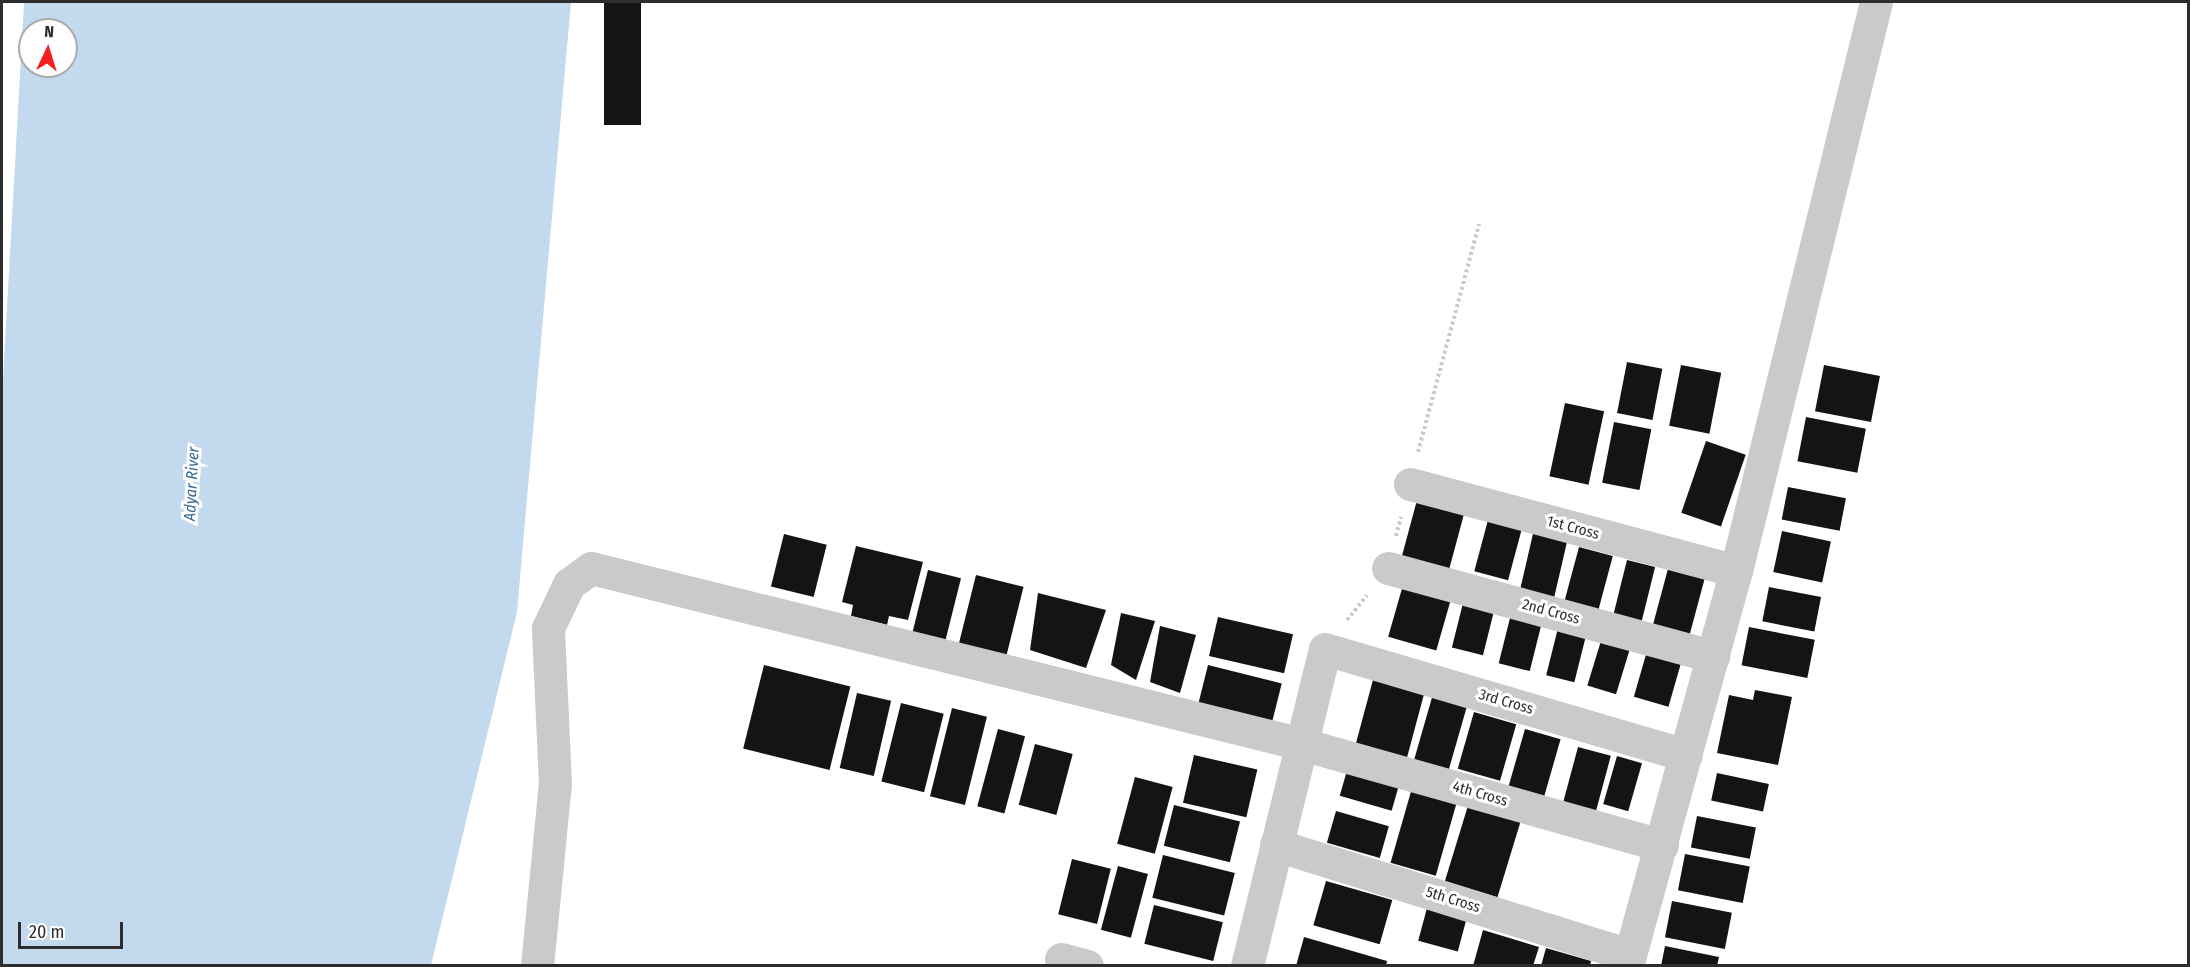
<!DOCTYPE html>
<style>
body{margin:0}
#map{position:relative;width:2190px;height:967px;overflow:hidden;background:#fff;font-family:"Fira Sans Condensed",sans-serif}
div>[style]{position:absolute}
.water>*{inset:0;background:#c3daee}
.building>*{inset:0;background:#141414;transform-origin:0 0}
.path>*{height:4px;margin-top:-2px;transform-origin:0;background:repeating-linear-gradient(90deg,#cacaca 0 3px,transparent 0 6px)}
.minor>*{height:33px;margin:-16.5px;padding:0 16.5px;transform-origin:16.5px;border-radius:16.5px;background:#cacaca}
span{translate:-50% -50%;white-space:nowrap;text-align:center;line-height:1.15;-webkit-text-stroke:6px #fff;paint-order:stroke}
.street-label{font-size:15px;color:#2d2d2d}
.water-label{font-size:16px;color:#346996;font-style:italic}
.frame{position:absolute;inset:0;border:3px solid #2d2d2d;pointer-events:none}
.north{position:absolute;left:18px;top:18px;width:60px;height:60px;box-sizing:border-box;background:#fff;border:2px solid #ababab;border-radius:50%;rotate:4deg;font-size:16px;font-weight:700;line-height:24px;text-align:center;color:#2d2d2d}
.north::after{content:'';display:block;margin:auto;width:21px;height:27px;background:#f41f20;clip-path:polygon(50% 0,100% 100%,50% 72%,0 100%)}
.scale{position:absolute;left:18px;top:922px;width:105px;height:27px;box-sizing:border-box;border:3px solid #2d2d2d;border-top:0;padding-left:8px;font-size:18px;line-height:21px;white-space:nowrap;color:#2d2d2d;-webkit-text-stroke:4px #fff;paint-order:stroke}
</style>
<div id="map">
<div class="water">
<div style="clip-path:polygon(evenodd,24px 2px,571px 2px,517px 612px,431px 965px,2px 965px,2px 397px,24px 2px,30px 30px,66px 30px,66px 66px,30px 66px,30px 30px)"></div>
</div>
<div class="building">
<div style="left:604px;top:2px;width:37px;height:123px"></div>
<div style="left:1627px;top:362px;width:36px;height:52px;rotate:11deg"></div>
<div style="left:1681px;top:365px;width:41px;height:62px;rotate:11deg"></div>
<div style="left:1824px;top:365px;width:57px;height:47px;rotate:11deg"></div>
<div style="left:1565px;top:403px;width:40px;height:75px;rotate:12deg"></div>
<div style="left:1806px;top:417px;width:61px;height:45px;rotate:11deg"></div>
<div style="left:1614px;top:422px;width:38px;height:62px;rotate:11deg"></div>
<div style="left:1706px;top:441px;width:42px;height:76px;rotate:19deg"></div>
<div style="left:1788px;top:487px;width:59px;height:33px;rotate:11deg"></div>
<div style="left:1417px;top:500px;width:49px;height:70px;rotate:15deg"></div>
<div style="left:1488px;top:520px;width:35px;height:53px;rotate:15deg"></div>
<div style="left:1535px;top:525px;width:35px;height:69px;rotate:13deg"></div>
<div style="left:1782px;top:531px;width:50px;height:42px;rotate:12deg"></div>
<div style="left:784px;top:534px;width:44px;height:54px;rotate:14deg"></div>
<div style="clip-path:polygon(856px 546px,923px 562px,908px 620px,889px 616px,887px 625px,851px 616px,853px 605px,842px 602px)"></div>
<div style="left:1579px;top:547px;width:35px;height:64px;rotate:15deg"></div>
<div style="left:1627px;top:560px;width:29px;height:62px;rotate:14deg"></div>
<div style="left:1669px;top:565px;width:38px;height:73px;rotate:15deg"></div>
<div style="left:928px;top:570px;width:34px;height:68px;rotate:14deg"></div>
<div style="left:976px;top:575px;width:49px;height:72px;rotate:14deg"></div>
<div style="left:1405px;top:578px;width:50px;height:61px;rotate:16deg"></div>
<div style="left:1769px;top:587px;width:53px;height:35px;rotate:11deg"></div>
<div style="clip-path:polygon(1038px 593px,1106px 610px,1086px 668px,1030px 650px)"></div>
<div style="left:1464px;top:599px;width:32px;height:50px;rotate:14deg"></div>
<div style="left:1512px;top:610px;width:32px;height:55px;rotate:14deg"></div>
<div style="clip-path:polygon(1121px 613px,1155px 621px,1136px 680px,1111px 665px)"></div>
<div style="left:1218px;top:617px;width:77px;height:40px;rotate:13deg"></div>
<div style="left:1560px;top:620px;width:29px;height:57px;rotate:14deg"></div>
<div style="clip-path:polygon(1160px 626px,1196px 635px,1180px 693px,1150px 682px)"></div>
<div style="left:1749px;top:627px;width:67px;height:39px;rotate:11deg"></div>
<div style="left:1604px;top:631px;width:30px;height:57px;rotate:17deg"></div>
<div style="left:1649px;top:644px;width:36px;height:55px;rotate:16deg"></div>
<div style="left:764px;top:665px;width:89px;height:86px;rotate:14deg"></div>
<div style="left:1208px;top:665px;width:76px;height:44px;rotate:14deg"></div>
<div style="left:1374px;top:676px;width:53px;height:71px;rotate:15deg"></div>
<div style="clip-path:polygon(1755px 690px,1792px 697px,1778px 765px,1717px 753px,1729px 695px,1753px 700px)"></div>
<div style="left:857px;top:693px;width:35px;height:77px;rotate:13deg"></div>
<div style="left:1433px;top:694px;width:36px;height:68px;rotate:16deg"></div>
<div style="left:901px;top:703px;width:44px;height:81px;rotate:14deg"></div>
<div style="left:952px;top:708px;width:36px;height:91px;rotate:14deg"></div>
<div style="left:1474px;top:712px;width:44px;height:59px;rotate:16deg"></div>
<div style="left:998px;top:729px;width:28px;height:80px;rotate:15deg"></div>
<div style="left:1525px;top:729px;width:37px;height:59px;rotate:16deg"></div>
<div style="left:1035px;top:744px;width:39px;height:63px;rotate:15deg"></div>
<div style="left:1578px;top:747px;width:34px;height:57px;rotate:15deg"></div>
<div style="left:1194px;top:755px;width:65px;height:49px;rotate:13deg"></div>
<div style="left:1617px;top:756px;width:26px;height:50px;rotate:16deg"></div>
<div style="left:1348px;top:767px;width:54px;height:30px;rotate:16deg"></div>
<div style="left:1717px;top:773px;width:53px;height:28px;rotate:12deg"></div>
<div style="left:1135px;top:777px;width:39px;height:69px;rotate:15deg"></div>
<div style="left:1414px;top:781px;width:47px;height:85px;rotate:16deg"></div>
<div style="left:1470px;top:799px;width:55px;height:86px;rotate:17deg"></div>
<div style="left:1174px;top:805px;width:68px;height:42px;rotate:14deg"></div>
<div style="left:1336px;top:811px;width:55px;height:33px;rotate:16deg"></div>
<div style="left:1697px;top:816px;width:60px;height:32px;rotate:11deg"></div>
<div style="left:1685px;top:854px;width:66px;height:37px;rotate:11deg"></div>
<div style="left:1163px;top:855px;width:74px;height:44px;rotate:14deg"></div>
<div style="left:1072px;top:859px;width:40px;height:57px;rotate:14deg"></div>
<div style="left:1118px;top:866px;width:31px;height:66px;rotate:15deg"></div>
<div style="left:1326px;top:881px;width:69px;height:46px;rotate:16deg"></div>
<div style="left:1672px;top:901px;width:61px;height:37px;rotate:11deg"></div>
<div style="left:1154px;top:905px;width:71px;height:40px;rotate:14deg"></div>
<div style="left:1427px;top:908px;width:41px;height:34px;rotate:15deg"></div>
<div style="clip-path:polygon(1483px 930px,1539px 947px,1533px 966px,1473px 966px)"></div>
<div style="clip-path:polygon(1304px 937px,1387px 961px,1386px 966px,1296px 966px)"></div>
<div style="clip-path:polygon(1665px 946px,1719px 957px,1717px 966px,1661px 966px)"></div>
<div style="clip-path:polygon(1546px 948px,1591px 961px,1590px 966px,1541px 966px)"></div>
</div>
<div class="path">
<div style="left:1418px;top:452px;width:236px;rotate:-75deg"></div>
<div style="left:1396px;top:536px;width:20px;rotate:-75deg"></div>
<div style="left:1347px;top:620px;width:32px;rotate:-51deg"></div>
</div>
<div class="minor">
<div style="left:1410px;top:484px;width:337px;rotate:14.9deg"></div>
<div style="left:1388px;top:568px;width:337px;rotate:15.2deg"></div>
<div style="left:1276px;top:845px;width:371px;rotate:17.3deg"></div>
<div style="left:1061px;top:959px;width:27px;rotate:15deg"></div>
<div style="left:537px;top:966px;width:183px;rotate:-84.4deg"></div>
<div style="left:555px;top:784px;width:156px;rotate:-92.6deg"></div>
<div style="left:548px;top:628px;width:49px;rotate:-64.5deg"></div>
<div style="left:569px;top:584px;width:27px;rotate:-36deg"></div>
<div style="left:591px;top:568px;width:728px;rotate:13.9deg"></div>
<div style="left:1298px;top:743px;width:378px;rotate:15.7deg"></div>
<div style="left:1247px;top:966px;width:326px;rotate:-76.2deg"></div>
<div style="left:1325px;top:649px;width:376px;rotate:16.4deg"></div>
<div style="left:1627px;top:966px;width:410px;rotate:-74.6deg"></div>
<div style="left:1736px;top:571px;width:586px;rotate:-76.18deg"></div>
</div>
<div class="street-label">
<span style="left:1573px;top:528px;rotate:15deg">1st Cross</span>
<span style="left:1551px;top:612px;rotate:15deg">2nd Cross</span>
<span style="left:1506px;top:702px;rotate:16deg">3rd Cross</span>
<span style="left:1480px;top:794px;rotate:16deg">4th Cross</span>
<span style="left:1453px;top:900px;rotate:17deg">5th Cross</span>
</div>
<div class="water-label">
<span style="left:192px;top:484px;rotate:-87deg">Adyar River</span>
</div>
<div class="frame"></div>
<div class="north">N</div>
<div class="scale">20 m</div>
</div>
